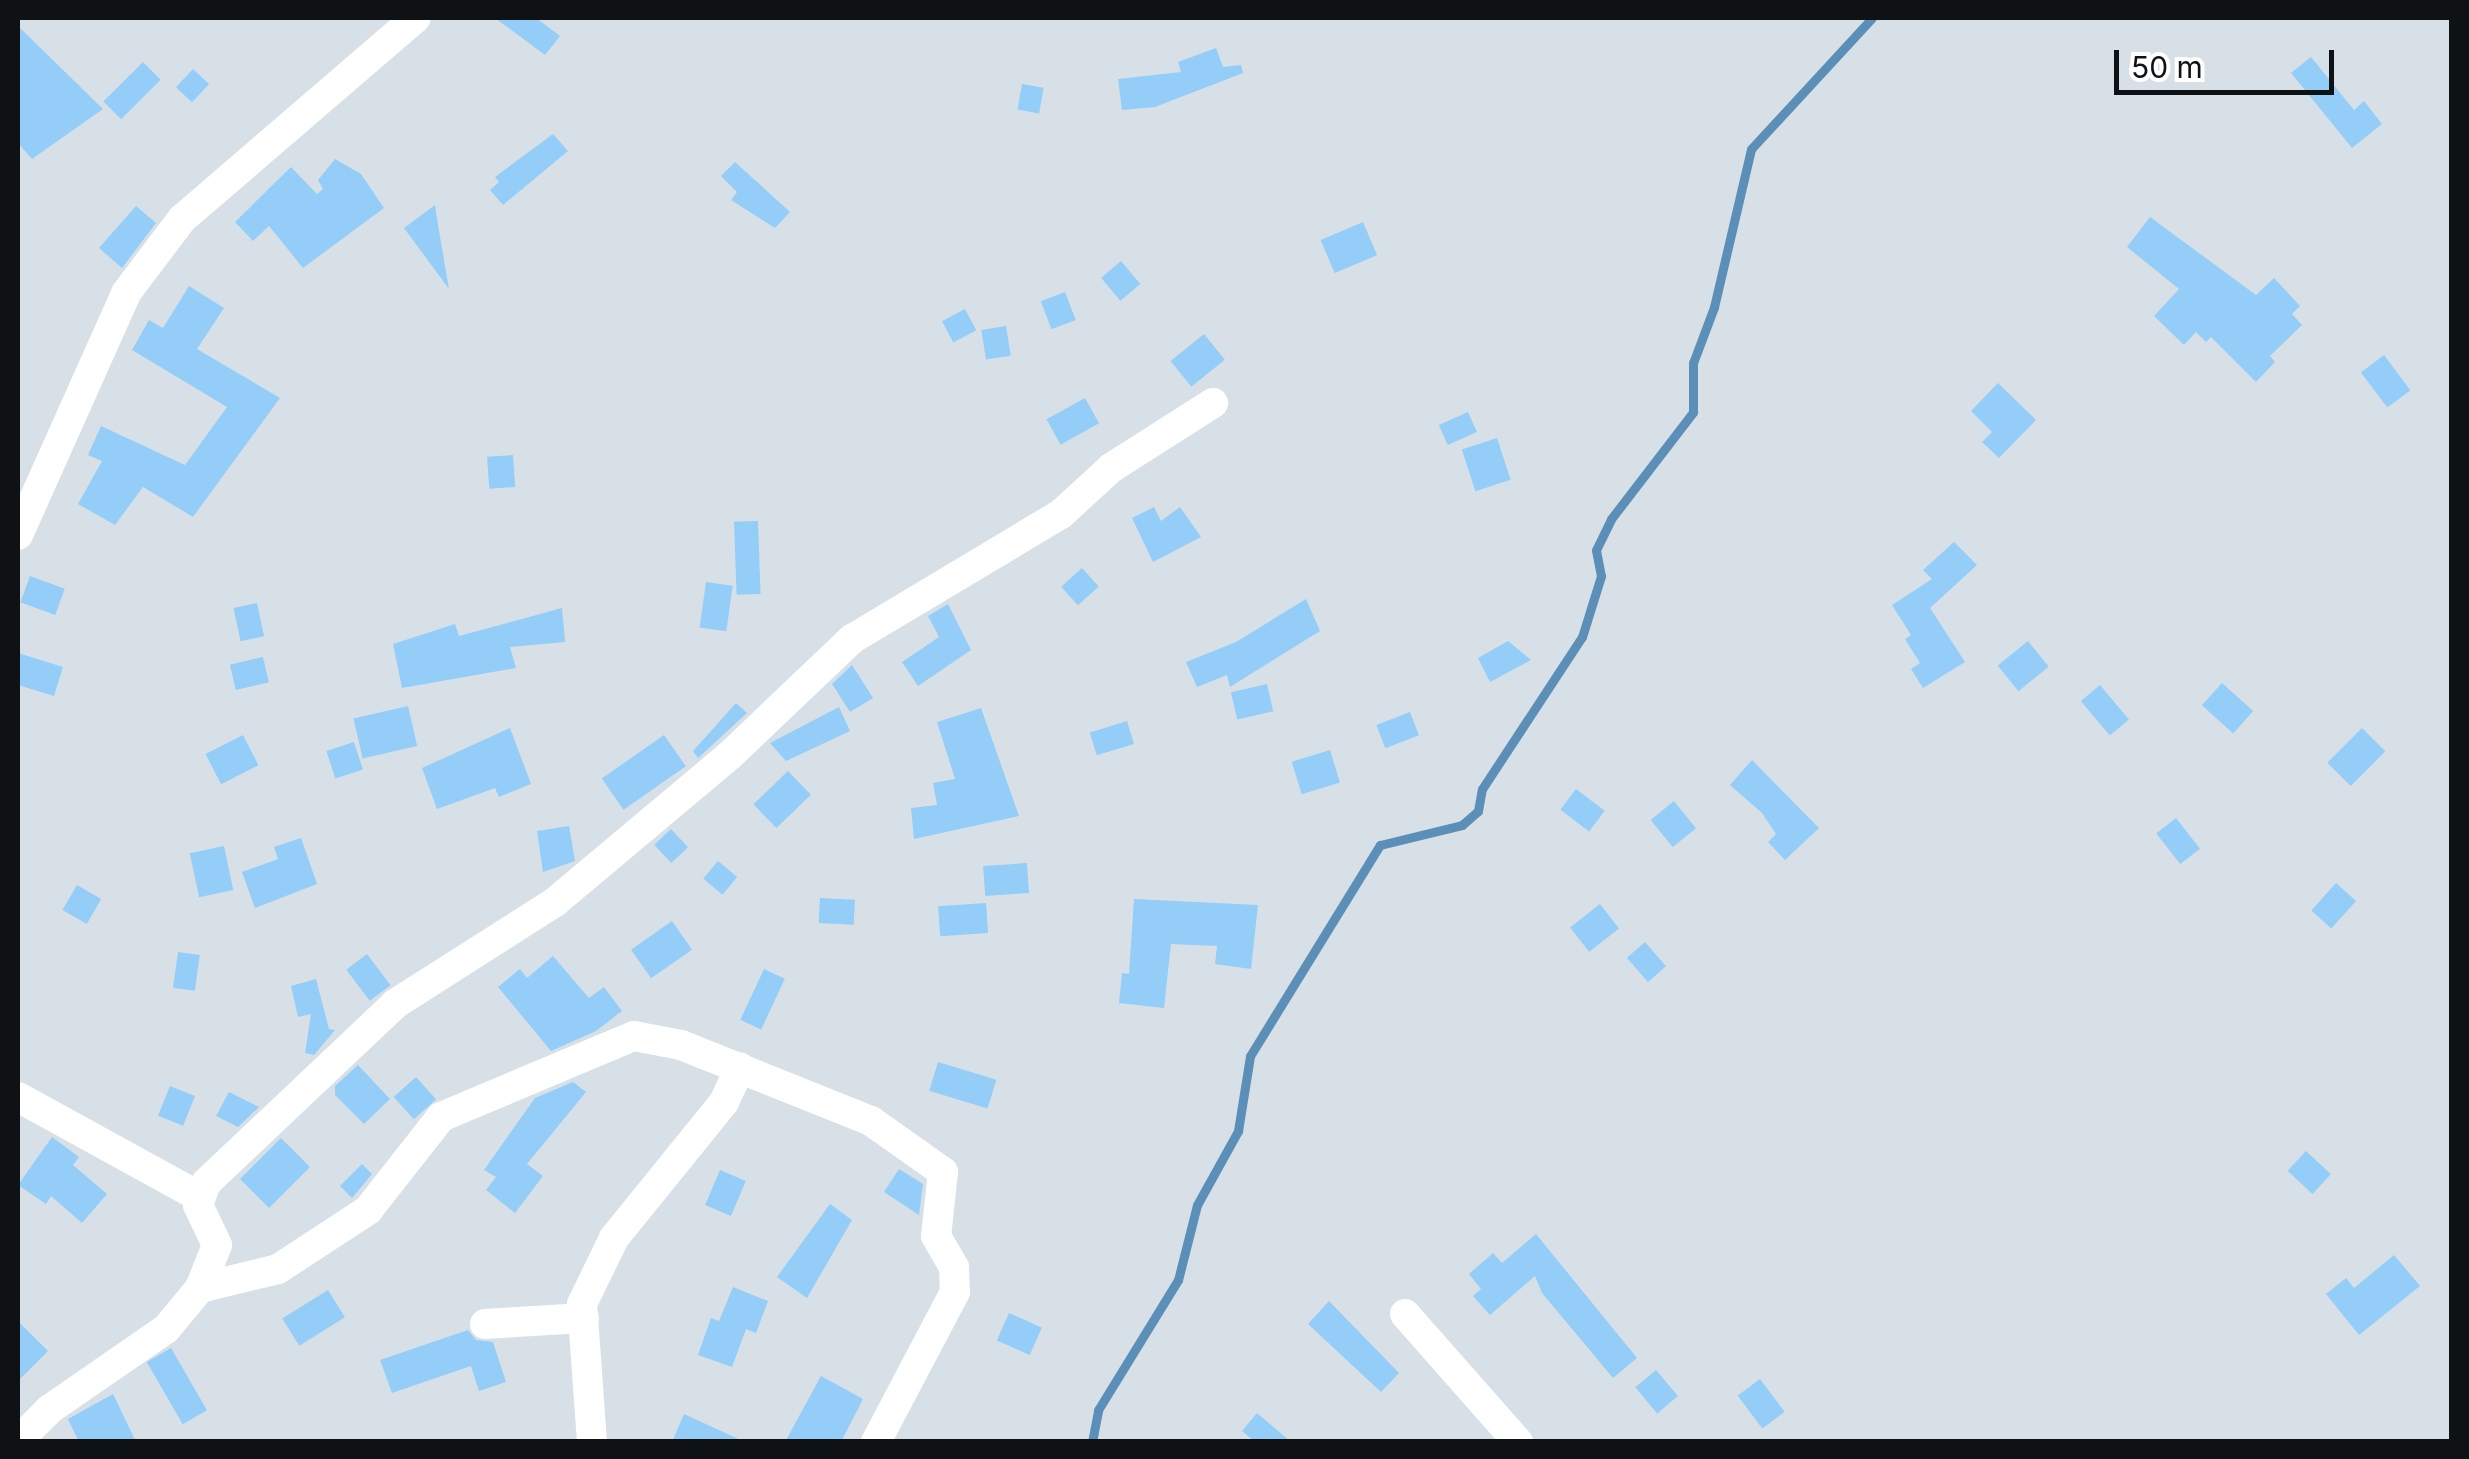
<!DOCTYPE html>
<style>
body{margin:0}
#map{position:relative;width:2469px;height:1459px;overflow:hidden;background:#d7e0e7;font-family:Inter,sans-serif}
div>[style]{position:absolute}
.stream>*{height:9px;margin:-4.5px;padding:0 4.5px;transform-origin:4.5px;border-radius:4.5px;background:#5b8fb7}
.building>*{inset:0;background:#94cdf7;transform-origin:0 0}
.minor>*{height:30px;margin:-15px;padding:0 15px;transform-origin:15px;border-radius:15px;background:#fff}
span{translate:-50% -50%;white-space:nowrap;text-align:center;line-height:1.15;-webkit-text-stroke:10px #fff;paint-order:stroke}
.frame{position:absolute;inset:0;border:20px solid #0f1214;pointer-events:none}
.scale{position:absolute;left:2114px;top:50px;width:220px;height:45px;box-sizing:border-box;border:5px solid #0f1214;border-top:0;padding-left:12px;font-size:30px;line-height:35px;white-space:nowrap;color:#0f1214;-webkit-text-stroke:8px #fff;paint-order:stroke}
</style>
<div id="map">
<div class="stream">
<div style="left:1092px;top:1442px;width:33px;rotate:-79deg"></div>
<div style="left:1098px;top:1410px;width:153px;rotate:-58.4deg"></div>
<div style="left:1178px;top:1280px;width:77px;rotate:-75.8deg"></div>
<div style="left:1197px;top:1205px;width:85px;rotate:-61deg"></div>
<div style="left:1238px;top:1131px;width:76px;rotate:-80.9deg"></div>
<div style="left:1250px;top:1056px;width:248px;rotate:-58.4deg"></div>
<div style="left:1380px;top:845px;width:84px;rotate:-13.7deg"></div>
<div style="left:1462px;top:825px;width:21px;rotate:-41deg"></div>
<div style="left:1478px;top:811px;width:22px;rotate:-80deg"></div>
<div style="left:1482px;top:789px;width:182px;rotate:-56.7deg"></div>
<div style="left:1582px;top:637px;width:64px;rotate:-72.7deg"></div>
<div style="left:1601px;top:576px;width:26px;rotate:-101deg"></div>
<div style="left:1596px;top:550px;width:34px;rotate:-64deg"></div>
<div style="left:1611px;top:519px;width:135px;rotate:-52.5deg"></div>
<div style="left:1693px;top:412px;width:49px;rotate:-90deg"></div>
<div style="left:1693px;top:363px;width:60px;rotate:-69.4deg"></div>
<div style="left:1714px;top:307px;width:162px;rotate:-76.8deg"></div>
<div style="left:1751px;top:149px;width:178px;rotate:-47.3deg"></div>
</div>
<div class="building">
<div style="clip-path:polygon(495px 18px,536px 18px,560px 36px,545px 55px)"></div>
<div style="clip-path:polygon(18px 26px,103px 109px,32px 159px,18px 143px)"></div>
<div style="clip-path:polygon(1216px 48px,1223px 67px,1241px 65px,1243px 73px,1155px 107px,1122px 110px,1118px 79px,1181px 72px,1178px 62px)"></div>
<div style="clip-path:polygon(2311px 57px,2354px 110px,2364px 101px,2382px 124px,2352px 148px,2291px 73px)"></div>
<div style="left:143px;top:62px;width:25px;height:56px;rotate:45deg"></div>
<div style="left:193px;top:69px;width:22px;height:25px;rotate:43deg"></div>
<div style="left:1022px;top:84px;width:22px;height:26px;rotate:10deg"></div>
<div style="clip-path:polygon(553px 134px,568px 151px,503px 205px,490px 190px,499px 182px,495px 177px)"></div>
<div style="clip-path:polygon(335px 159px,361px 174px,384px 208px,303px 268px,269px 226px,253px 241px,235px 222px,291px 167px,317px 194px,323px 189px,318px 180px)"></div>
<div style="clip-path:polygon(735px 162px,790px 212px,775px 228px,731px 200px,737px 192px,721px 176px)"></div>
<div style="clip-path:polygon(435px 205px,439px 231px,449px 289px,404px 228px)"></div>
<div style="clip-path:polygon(136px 206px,156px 223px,122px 268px,99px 248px)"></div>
<div style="clip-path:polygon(2150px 217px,2256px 295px,2274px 278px,2300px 306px,2292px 314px,2302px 325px,2270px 356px,2275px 362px,2256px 382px,2211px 337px,2206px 342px,2196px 332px,2184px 345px,2154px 316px,2179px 289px,2127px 247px)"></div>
<div style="left:1363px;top:222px;width:36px;height:46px;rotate:67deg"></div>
<div style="left:1121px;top:261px;width:30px;height:26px;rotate:50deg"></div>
<div style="clip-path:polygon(189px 286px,224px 308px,197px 349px,280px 398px,193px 517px,143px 487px,115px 525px,78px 504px,102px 461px,88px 455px,101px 426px,185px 465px,227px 407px,132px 350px,149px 320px,163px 328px)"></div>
<div style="left:1065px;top:292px;width:30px;height:26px;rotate:69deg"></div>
<div style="left:965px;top:309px;width:24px;height:26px;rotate:62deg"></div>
<div style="left:1006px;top:326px;width:30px;height:25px;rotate:81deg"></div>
<div style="left:1204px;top:334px;width:33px;height:43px;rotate:51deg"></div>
<div style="left:2384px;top:355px;width:44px;height:29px;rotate:53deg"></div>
<div style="clip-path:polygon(1998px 383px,2036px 420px,1999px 458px,1982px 442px,1992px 432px,1971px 411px)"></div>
<div style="left:1085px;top:398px;width:29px;height:44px;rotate:61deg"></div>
<div style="left:1468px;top:412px;width:22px;height:32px;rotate:66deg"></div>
<div style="left:1497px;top:438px;width:44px;height:37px;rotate:72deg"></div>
<div style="left:513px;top:455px;width:32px;height:26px;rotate:86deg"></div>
<div style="clip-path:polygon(1154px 507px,1161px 521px,1180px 507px,1201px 537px,1153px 562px,1132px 518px)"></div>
<div style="left:758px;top:521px;width:73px;height:24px;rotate:88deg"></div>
<div style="clip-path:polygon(1954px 542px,1977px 565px,1930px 608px,1965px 662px,1923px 688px,1911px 669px,1920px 663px,1905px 639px,1911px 635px,1892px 605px,1932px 579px,1923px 570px)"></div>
<div style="left:1082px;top:568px;width:25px;height:28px;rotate:48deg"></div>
<div style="left:30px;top:576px;width:37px;height:28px;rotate:20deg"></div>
<div style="left:706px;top:582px;width:27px;height:46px;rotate:8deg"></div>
<div style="clip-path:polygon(1306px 599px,1320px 631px,1230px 687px,1227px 675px,1197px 687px,1186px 662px,1236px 642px)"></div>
<div style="left:257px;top:603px;width:34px;height:24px;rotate:78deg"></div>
<div style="clip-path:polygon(948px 604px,971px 650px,918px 686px,902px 662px,939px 637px,928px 616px)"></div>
<div style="clip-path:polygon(562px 608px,565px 642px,510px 647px,516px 668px,402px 688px,393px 644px,455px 624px,459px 636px)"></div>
<div style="clip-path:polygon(1508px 641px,1531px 660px,1490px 682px,1478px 658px)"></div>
<div style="left:2028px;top:641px;width:33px;height:39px;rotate:51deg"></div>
<div style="clip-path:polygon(18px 653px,63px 667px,54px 696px,18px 685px)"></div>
<div style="left:263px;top:657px;width:26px;height:34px;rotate:77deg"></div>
<div style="clip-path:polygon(852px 665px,873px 698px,850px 712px,832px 684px)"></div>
<div style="left:2222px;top:683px;width:42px;height:30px;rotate:42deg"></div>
<div style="left:1267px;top:684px;width:28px;height:37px;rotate:77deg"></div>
<div style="left:2100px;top:685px;width:45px;height:25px;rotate:50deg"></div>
<div style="clip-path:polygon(736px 703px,747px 713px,698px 758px,693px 751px)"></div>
<div style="left:408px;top:706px;width:41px;height:56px;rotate:77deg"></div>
<div style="clip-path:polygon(839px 707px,850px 731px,786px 761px,770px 743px)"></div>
<div style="clip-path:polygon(981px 708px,1019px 816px,914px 839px,911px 808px,937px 805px,933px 783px,955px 779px,937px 722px)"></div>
<div style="left:1410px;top:712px;width:25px;height:36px;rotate:69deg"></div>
<div style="left:1127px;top:721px;width:24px;height:39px;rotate:73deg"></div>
<div style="clip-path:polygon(510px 728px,531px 784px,499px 797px,495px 788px,437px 809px,422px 768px)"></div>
<div style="left:2362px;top:728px;width:33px;height:49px;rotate:45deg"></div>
<div style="left:243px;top:735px;width:34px;height:42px;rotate:63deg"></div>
<div style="left:664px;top:735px;width:38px;height:76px;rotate:55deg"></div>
<div style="left:354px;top:742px;width:29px;height:29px;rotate:72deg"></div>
<div style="left:1330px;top:750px;width:34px;height:40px;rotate:73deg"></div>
<div style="clip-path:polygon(1752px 760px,1819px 828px,1785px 860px,1768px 842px,1776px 834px,1762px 813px,1730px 785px)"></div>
<div style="left:788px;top:771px;width:33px;height:48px;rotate:46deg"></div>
<div style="left:1576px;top:789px;width:36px;height:26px;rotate:37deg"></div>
<div style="left:1674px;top:801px;width:35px;height:30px;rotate:51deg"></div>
<div style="left:2176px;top:818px;width:39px;height:25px;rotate:52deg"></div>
<div style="clip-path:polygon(569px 826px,575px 861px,543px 872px,537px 831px)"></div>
<div style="left:671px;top:829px;width:25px;height:23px;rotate:47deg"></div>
<div style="clip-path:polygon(301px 838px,317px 884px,255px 908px,242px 872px,278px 859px,274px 847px)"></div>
<div style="left:224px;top:846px;width:45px;height:35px;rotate:78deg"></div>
<div style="left:718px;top:861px;width:25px;height:23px;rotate:40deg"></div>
<div style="left:1027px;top:863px;width:30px;height:44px;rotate:86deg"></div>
<div style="left:2336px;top:883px;width:27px;height:37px;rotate:42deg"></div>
<div style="left:77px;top:885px;width:28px;height:29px;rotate:30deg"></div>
<div style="left:820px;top:898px;width:35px;height:25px;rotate:3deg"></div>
<div style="clip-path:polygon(1134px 899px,1258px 905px,1251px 969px,1215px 964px,1217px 946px,1171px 944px,1164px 1008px,1119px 1003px,1122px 973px,1129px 974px)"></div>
<div style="left:986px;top:903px;width:30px;height:48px;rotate:86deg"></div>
<div style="left:1600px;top:904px;width:31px;height:38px;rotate:52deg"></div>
<div style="left:672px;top:921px;width:35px;height:50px;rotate:55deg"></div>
<div style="left:1645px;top:942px;width:32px;height:24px;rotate:49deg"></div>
<div style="left:178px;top:952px;width:22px;height:36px;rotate:8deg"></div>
<div style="left:367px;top:954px;width:39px;height:26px;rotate:53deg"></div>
<div style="clip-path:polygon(553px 956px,589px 998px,604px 987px,622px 1011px,596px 1031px,551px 1051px,498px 987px,520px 969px,527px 978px)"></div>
<div style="left:764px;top:969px;width:23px;height:56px;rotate:25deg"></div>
<div style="clip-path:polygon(316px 979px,329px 1029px,335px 1030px,314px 1055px,305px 1053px,311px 1014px,298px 1017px,291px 986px)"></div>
<div style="left:938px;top:1062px;width:61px;height:30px;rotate:17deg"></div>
<div style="clip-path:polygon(358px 1065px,390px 1099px,364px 1124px,335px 1095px,335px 1086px)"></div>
<div style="left:416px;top:1077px;width:30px;height:30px;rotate:48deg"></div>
<div style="clip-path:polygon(573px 1082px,586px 1092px,527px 1164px,543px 1176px,515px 1213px,486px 1190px,496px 1177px,484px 1170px,535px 1098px)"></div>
<div style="left:170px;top:1086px;width:27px;height:32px;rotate:22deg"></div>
<div style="clip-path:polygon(229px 1092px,259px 1107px,238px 1127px,216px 1116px)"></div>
<div style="clip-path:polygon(52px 1137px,79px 1157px,73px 1165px,107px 1194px,82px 1223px,51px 1196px,46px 1204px,18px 1185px)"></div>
<div style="left:281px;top:1138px;width:41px;height:58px;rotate:45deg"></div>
<div style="left:2306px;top:1151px;width:34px;height:27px;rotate:43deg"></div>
<div style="clip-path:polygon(362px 1164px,372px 1174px,352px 1198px,340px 1186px)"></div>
<div style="clip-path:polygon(899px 1169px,923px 1184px,919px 1215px,884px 1192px)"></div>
<div style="left:720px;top:1170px;width:28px;height:38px;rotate:23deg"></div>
<div style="clip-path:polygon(830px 1204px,852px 1220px,807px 1298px,777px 1277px)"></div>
<div style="clip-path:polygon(1536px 1234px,1637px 1358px,1613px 1378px,1542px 1293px,1535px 1276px,1490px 1315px,1473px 1296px,1481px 1289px,1469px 1274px,1493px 1253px,1502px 1263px)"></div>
<div style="clip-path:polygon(2394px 1255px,2420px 1286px,2359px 1335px,2326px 1294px,2346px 1278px,2354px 1288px)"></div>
<div style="clip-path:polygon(733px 1287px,768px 1301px,756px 1333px,746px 1329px,732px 1367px,698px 1355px,711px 1318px,719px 1321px)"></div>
<div style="left:328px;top:1290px;width:32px;height:54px;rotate:58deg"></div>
<div style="clip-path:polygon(1329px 1301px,1399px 1373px,1381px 1392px,1308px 1324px)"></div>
<div style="left:1009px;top:1313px;width:36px;height:30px;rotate:24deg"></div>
<div style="clip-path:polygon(18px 1321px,48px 1351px,18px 1381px)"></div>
<div style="clip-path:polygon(468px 1330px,476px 1340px,493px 1342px,506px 1382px,479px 1391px,471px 1366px,392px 1393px,380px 1360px)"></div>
<div style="left:171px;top:1348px;width:72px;height:28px;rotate:60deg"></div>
<div style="left:1656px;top:1370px;width:34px;height:27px;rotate:50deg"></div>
<div style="clip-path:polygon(821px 1376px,863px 1399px,841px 1442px,785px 1442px)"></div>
<div style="left:1760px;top:1379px;width:41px;height:28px;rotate:53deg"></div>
<div style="clip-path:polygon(113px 1394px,136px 1442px,79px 1442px,68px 1419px)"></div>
<div style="clip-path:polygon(1257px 1413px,1291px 1442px,1255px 1442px,1242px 1431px)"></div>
<div style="clip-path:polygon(684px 1414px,745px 1442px,672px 1442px)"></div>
</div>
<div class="minor">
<div style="left:18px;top:535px;width:265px;rotate:-65.9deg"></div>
<div style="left:126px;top:293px;width:93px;rotate:-52.9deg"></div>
<div style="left:182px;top:219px;width:308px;rotate:-40.7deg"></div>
<div style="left:18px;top:1097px;width:205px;rotate:28.8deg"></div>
<div style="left:200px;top:1288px;width:80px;rotate:-13.7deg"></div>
<div style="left:278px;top:1269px;width:108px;rotate:-33.2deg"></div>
<div style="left:368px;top:1210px;width:118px;rotate:-51.9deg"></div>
<div style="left:441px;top:1117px;width:209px;rotate:-22.8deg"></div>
<div style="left:634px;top:1036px;width:48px;rotate:10.8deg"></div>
<div style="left:681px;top:1045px;width:205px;rotate:21.8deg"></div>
<div style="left:871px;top:1121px;width:88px;rotate:35.3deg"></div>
<div style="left:943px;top:1172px;width:64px;rotate:96.2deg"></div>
<div style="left:936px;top:1236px;width:36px;rotate:60deg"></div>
<div style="left:954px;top:1267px;width:25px;rotate:88deg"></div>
<div style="left:955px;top:1292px;width:170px;rotate:117.8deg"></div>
<div style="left:1405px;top:1314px;width:171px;rotate:48.6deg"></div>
<div style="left:485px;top:1324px;width:99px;rotate:-3.5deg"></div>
<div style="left:18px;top:1441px;width:45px;rotate:-45deg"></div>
<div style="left:50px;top:1409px;width:141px;rotate:-34.6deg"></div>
<div style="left:166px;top:1329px;width:53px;rotate:-50.3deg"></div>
<div style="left:200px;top:1288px;width:46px;rotate:-68.4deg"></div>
<div style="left:217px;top:1245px;width:44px;rotate:-115.4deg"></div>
<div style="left:198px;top:1205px;width:23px;rotate:-70deg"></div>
<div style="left:206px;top:1183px;width:260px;rotate:-43.4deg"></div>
<div style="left:395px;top:1004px;width:190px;rotate:-32.5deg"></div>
<div style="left:555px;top:902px;width:227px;rotate:-40deg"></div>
<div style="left:729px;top:756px;width:170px;rotate:-43.6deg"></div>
<div style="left:852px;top:639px;width:244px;rotate:-30.9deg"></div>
<div style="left:1061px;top:514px;width:68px;rotate:-42.6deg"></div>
<div style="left:1111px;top:468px;width:121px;rotate:-32.5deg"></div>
<div style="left:592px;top:1442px;width:138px;rotate:-94.1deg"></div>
<div style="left:582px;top:1304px;width:73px;rotate:-64.1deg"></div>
<div style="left:614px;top:1238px;width:175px;rotate:-51deg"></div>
<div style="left:724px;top:1102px;width:38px;rotate:-65deg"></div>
</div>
<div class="frame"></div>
<div class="scale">50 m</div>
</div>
